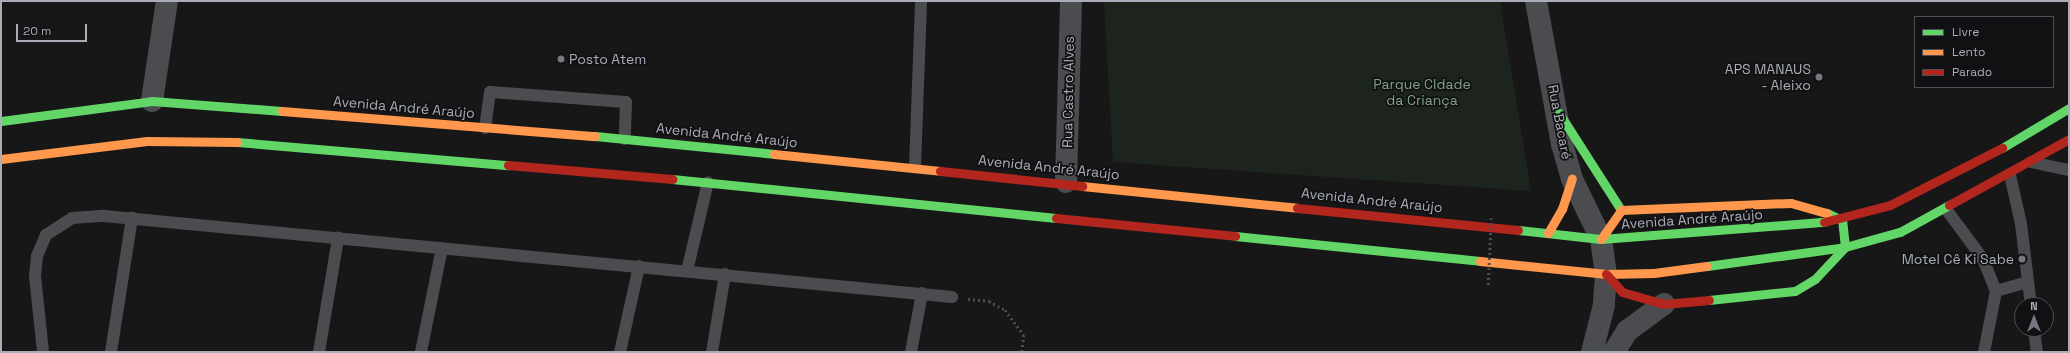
<!DOCTYPE html>
<meta charset="utf-8">
<style>
body{margin:0}
#map{position:relative;width:2070px;height:353px;overflow:hidden;background:#171717;font-family:"Space Grotesk",sans-serif}
div>[style]{position:absolute}
.green>*{inset:0;background:#1d241e}
.path>*{height:2.5px;margin-top:-1.25px;transform-origin:0;background:repeating-linear-gradient(90deg,#4d4e52 0 2px,transparent 0 5px)}
.lane>*{height:12px;margin:-6px;padding:0 6px;transform-origin:6px;border-radius:6px;background:#4b4c50}
.street>*{height:22px;margin:-11px;padding:0 11px;transform-origin:11px;border-radius:11px;background:#4b4c50}
.fast>*{height:9px;margin:-4.5px;padding:0 4.5px;transform-origin:4.5px;border-radius:4.5px;background:#63d668}
.slow>*{height:9px;margin:-4.5px;padding:0 4.5px;transform-origin:4.5px;border-radius:4.5px;background:#ff974d}
.jam>*{height:9px;margin:-4.5px;padding:0 4.5px;transform-origin:4.5px;border-radius:4.5px;background:#b3261e}
.path-bridge>*{height:2.5px;margin-top:-1.25px;transform-origin:0;background:repeating-linear-gradient(90deg,#4d4e52 0 2px,transparent 0 5px)}
.dots>*{width:11px;height:11px;translate:-50% -50%;box-sizing:border-box;border:2px solid #111113;border-radius:50%}
span{translate:-50% -50%;white-space:nowrap;text-align:center;line-height:1.15;-webkit-text-stroke:3.5px #111113;paint-order:stroke}
.poi-label{font-size:14px;color:#a8adb8}
.left{translate:0 -50%;text-align:left}
.right{translate:-100% -50%;text-align:right}
.park-label{font-size:14px;color:#7fa381}
.street-label{font-size:14px;color:#a8adb8}
.frame{position:absolute;inset:0;border:2px solid #a8adb8;pointer-events:none}
.legend{position:absolute;left:1914px;top:16px;width:140px;height:72px;box-sizing:border-box;background:#111113;border:1px solid #4d4f55;margin:0;padding:5px 7px;list-style:none;font-size:12px;color:#a8adb8}
.legend li{display:flex;align-items:center;gap:8px;height:20px}
.legend b{width:20px;border:1px solid #4d4f55}
.north{position:absolute;left:2014px;top:297px;width:40px;height:40px;box-sizing:border-box;background:#111113;border:1px solid #4d4f55;border-radius:50%;rotate:0deg;font-size:11px;font-weight:700;line-height:16px;text-align:center;color:#a8adb8}
.north::after{content:'';display:block;margin:auto;width:14px;height:18px;background:#757880;clip-path:polygon(50% 0,100% 100%,50% 72%,0 100%)}
.scale{position:absolute;left:16px;top:24px;width:71px;height:18px;box-sizing:border-box;border:2px solid #a8adb8;border-top:0;padding-left:5px;font-size:12px;line-height:14px;white-space:nowrap;color:#a8adb8;-webkit-text-stroke:3px #111113;paint-order:stroke}
</style>
<div id="map">
<div class="green">
<div style="clip-path:polygon(1104px 1px,1500px 1px,1531px 191px,1113px 162px)"></div>
</div>
<div class="path">
<div style="left:968px;top:299px;width:21px;rotate:5deg"></div>
<div style="left:989px;top:301px;width:18px;rotate:29deg"></div>
<div style="left:1005px;top:310px;width:31px;rotate:53deg"></div>
<div style="left:1024px;top:335px;width:17px;rotate:97deg"></div>
</div>
<div class="lane">
<div style="left:485px;top:128px;width:36px;rotate:-82deg"></div>
<div style="left:490px;top:92px;width:136px;rotate:4.2deg"></div>
<div style="left:626px;top:102px;width:37px;rotate:92deg"></div>
<div style="left:2031px;top:162px;width:39px;rotate:12deg"></div>
<div style="left:915px;top:167px;width:166px;rotate:-87.9deg"></div>
<div style="left:2010px;top:175px;width:50px;rotate:77.3deg"></div>
<div style="left:2021px;top:224px;width:82px;rotate:83deg"></div>
<div style="left:1946px;top:209px;width:62px;rotate:53.5deg"></div>
<div style="left:1983px;top:259px;width:35px;rotate:68deg"></div>
<div style="left:1996px;top:291px;width:62px;rotate:101.1deg"></div>
<div style="left:687px;top:271px;width:91px;rotate:-76.7deg"></div>
<div style="left:1996px;top:291px;width:33px;rotate:-16deg"></div>
<div style="left:2034px;top:329px;width:23px;rotate:83deg"></div>
<div style="left:43px;top:352px;width:76px;rotate:-96deg"></div>
<div style="left:35px;top:276px;width:20px;rotate:-84deg"></div>
<div style="left:37px;top:256px;width:23px;rotate:-67deg"></div>
<div style="left:46px;top:235px;width:31px;rotate:-33deg"></div>
<div style="left:72px;top:218px;width:32px;rotate:-4deg"></div>
<div style="left:104px;top:216px;width:852px;rotate:5.46deg"></div>
<div style="left:111px;top:352px;width:136px;rotate:-81.1deg"></div>
<div style="left:319px;top:352px;width:116px;rotate:-80.5deg"></div>
<div style="left:421px;top:352px;width:106px;rotate:-78.6deg"></div>
<div style="left:620px;top:352px;width:88px;rotate:-77.5deg"></div>
<div style="left:712px;top:352px;width:79px;rotate:-80.5deg"></div>
<div style="left:911px;top:352px;width:60px;rotate:-79.4deg"></div>
</div>
<div class="street">
<div style="left:1536px;top:1px;width:145px;rotate:79.7deg"></div>
<div style="left:1562px;top:144px;width:36px;rotate:74deg"></div>
<div style="left:1572px;top:179px;width:67px;rotate:64.2deg"></div>
<div style="left:1601px;top:239px;width:35px;rotate:82deg"></div>
<div style="left:1606px;top:274px;width:31px;rotate:94deg"></div>
<div style="left:1604px;top:305px;width:49px;rotate:104.3deg"></div>
<div style="left:152px;top:101px;width:101px;rotate:-81.5deg"></div>
<div style="left:1066px;top:182px;width:181px;rotate:-88.4deg"></div>
<div style="left:1614px;top:352px;width:25px;rotate:-58deg"></div>
<div style="left:1627px;top:331px;width:46px;rotate:-36.1deg"></div>
</div>
<div class="fast">
<div style="left:1559px;top:113px;width:115px;rotate:57.4deg"></div>
<div style="left:1px;top:121px;width:152px;rotate:-7.5deg"></div>
<div style="left:152px;top:101px;width:130px;rotate:4.4deg"></div>
<div style="left:595px;top:136px;width:180px;rotate:5.7deg"></div>
<div style="left:237px;top:142px;width:272px;rotate:4.9deg"></div>
<div style="left:2002px;top:148px;width:78px;rotate:-30.8deg"></div>
<div style="left:672px;top:179px;width:386px;rotate:5.8deg"></div>
<div style="left:1518px;top:230px;width:83px;rotate:6.2deg"></div>
<div style="left:1601px;top:239px;width:224px;rotate:-4.4deg"></div>
<div style="left:1235px;top:236px;width:246px;rotate:5.8deg"></div>
<div style="left:1707px;top:266px;width:139px;rotate:-7.8deg"></div>
<div style="left:1845px;top:247px;width:57px;rotate:-15.3deg"></div>
<div style="left:1900px;top:232px;width:56px;rotate:-28.9deg"></div>
<div style="left:1709px;top:300px;width:86px;rotate:-6deg"></div>
<div style="left:1795px;top:291px;width:23px;rotate:-31deg"></div>
<div style="left:1815px;top:279px;width:44px;rotate:-46.8deg"></div>
<div style="left:1845px;top:247px;width:27px;rotate:-96deg"></div>
<div style="left:1842px;top:220px;width:17px;rotate:-155deg"></div>
</div>
<div class="slow">
<div style="left:282px;top:111px;width:314px;rotate:4.6deg"></div>
<div style="left:774px;top:154px;width:167px;rotate:5.8deg"></div>
<div style="left:1px;top:159px;width:147px;rotate:-7deg"></div>
<div style="left:147px;top:141px;width:90px;rotate:0.6deg"></div>
<div style="left:1082px;top:186px;width:216px;rotate:5.8deg"></div>
<div style="left:1548px;top:233px;width:28px;rotate:-60deg"></div>
<div style="left:1562px;top:209px;width:32px;rotate:-72deg"></div>
<div style="left:1601px;top:239px;width:35px;rotate:-55deg"></div>
<div style="left:1621px;top:210px;width:170px;rotate:-2.4deg"></div>
<div style="left:1791px;top:203px;width:37px;rotate:16deg"></div>
<div style="left:1480px;top:261px;width:127px;rotate:5.9deg"></div>
<div style="left:1606px;top:274px;width:48px;rotate:-1.2deg"></div>
<div style="left:1654px;top:273px;width:53px;rotate:-7.5deg"></div>
</div>
<div class="jam">
<div style="left:508px;top:165px;width:165px;rotate:4.9deg"></div>
<div style="left:940px;top:171px;width:143px;rotate:6deg"></div>
<div style="left:1949px;top:205px;width:137px;rotate:-28.8deg"></div>
<div style="left:1297px;top:208px;width:222px;rotate:5.7deg"></div>
<div style="left:1056px;top:218px;width:180px;rotate:5.7deg"></div>
<div style="left:1824px;top:222px;width:68px;rotate:-14.4deg"></div>
<div style="left:1890px;top:205px;width:126px;rotate:-27deg"></div>
<div style="left:1606px;top:274px;width:24px;rotate:48deg"></div>
<div style="left:1622px;top:292px;width:44px;rotate:15.9deg"></div>
<div style="left:1664px;top:304px;width:45px;rotate:-5.1deg"></div>
</div>
<div class="path-bridge">
<div style="left:1488px;top:285px;width:67px;rotate:-87.4deg"></div>
</div>
<div class="dots">
<div style="left:561px;top:59px;background:#757880"></div>
<div style="left:1819px;top:77px;background:#757880"></div>
<div style="left:2022px;top:259px;background:#757880"></div>
</div>
<div class="poi-label">
<span class="left" style="left:569px;top:59px">Posto Atem</span>
<span class="right" style="left:1811px;top:77px">APS MANAUS<br>- Aleixo</span>
<span class="right" style="left:2014px;top:259px">Motel Cê Ki Sabe</span>
</div>
<div class="park-label">
<span style="left:1422px;top:92px">Parque CIdade<br>da Criança</span>
</div>
<div class="street-label">
<span style="left:1068px;top:92px;rotate:-89deg">Rua Castro Alves</span>
<span style="left:404px;top:107px;rotate:5deg">Avenida André Araújo</span>
<span style="left:1560px;top:122px;rotate:79deg">Rua Bacaré</span>
<span style="left:727px;top:135px;rotate:6deg">Avenida André Araújo</span>
<span style="left:1049px;top:167px;rotate:6deg">Avenida André Araújo</span>
<span style="left:1372px;top:200px;rotate:6deg">Avenida André Araújo</span>
<span style="left:1692px;top:219px;rotate:-4deg">Avenida André Araújo</span>
</div>
<div class="frame"></div>
<ul class="legend">
<li><b style="height:5px;background:#63d668"></b>Livre</li>
<li><b style="height:5px;background:#ff974d"></b>Lento</li>
<li><b style="height:5px;background:#b3261e"></b>Parado</li>
</ul>
<div class="north">N</div>
<div class="scale">20 m</div>
</div>
